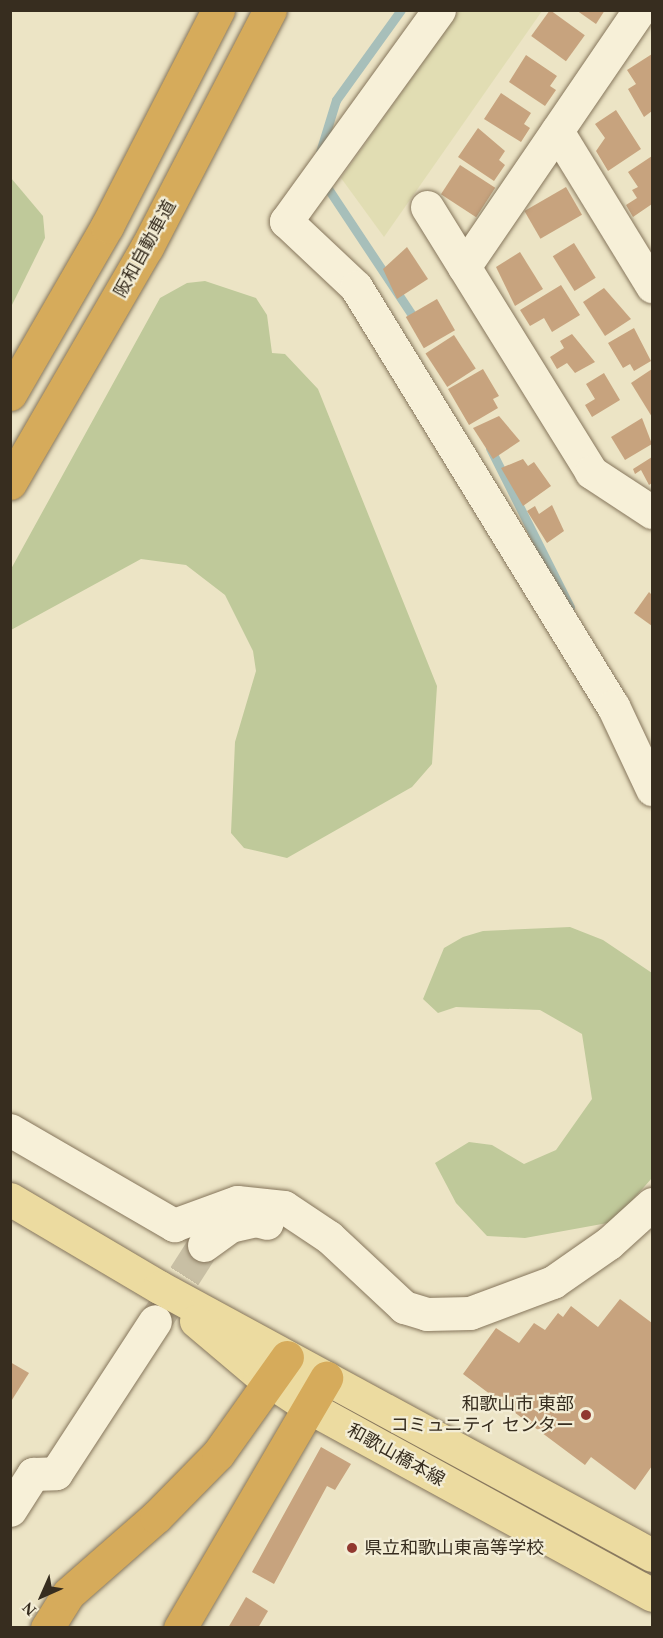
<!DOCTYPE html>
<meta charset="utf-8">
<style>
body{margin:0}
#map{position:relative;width:663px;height:1638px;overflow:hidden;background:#ece4c5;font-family:"Times New Roman","Noto Sans JP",serif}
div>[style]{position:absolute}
.farmland>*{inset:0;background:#e1ddb3}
.green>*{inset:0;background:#bfc99a}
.stream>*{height:9px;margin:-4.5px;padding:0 4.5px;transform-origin:4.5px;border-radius:4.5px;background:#a7bfba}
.building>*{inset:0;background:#c7a37e;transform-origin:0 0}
.minor-tunnel>*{height:33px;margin-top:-16.5px;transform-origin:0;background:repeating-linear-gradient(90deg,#c8bfa4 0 33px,transparent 0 49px)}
.roads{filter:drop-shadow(0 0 2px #86765c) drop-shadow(0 0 2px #86765c)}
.minor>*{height:33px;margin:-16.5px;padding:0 16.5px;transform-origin:16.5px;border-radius:16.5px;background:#f7f0d8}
.primary>*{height:33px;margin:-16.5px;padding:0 16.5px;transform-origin:16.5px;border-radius:16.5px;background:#ecdba0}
.motorway>*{height:33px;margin:-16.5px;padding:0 16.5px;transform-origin:16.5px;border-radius:16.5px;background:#d6ab5b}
.dots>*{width:16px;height:16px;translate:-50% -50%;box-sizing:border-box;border:3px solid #f3edd5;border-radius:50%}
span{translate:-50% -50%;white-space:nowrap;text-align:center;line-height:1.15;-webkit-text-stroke:4.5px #f3edd5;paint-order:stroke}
.street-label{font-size:18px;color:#372d1f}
.poi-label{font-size:18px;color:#372d1f}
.right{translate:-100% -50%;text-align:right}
.left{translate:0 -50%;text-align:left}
.frame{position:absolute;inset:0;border:12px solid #372d1f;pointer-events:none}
.north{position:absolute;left:12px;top:1566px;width:60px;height:60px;-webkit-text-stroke:4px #f3edd5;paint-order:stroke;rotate:225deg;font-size:16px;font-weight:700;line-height:24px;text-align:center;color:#372d1f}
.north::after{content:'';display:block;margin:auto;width:21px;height:27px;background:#372d1f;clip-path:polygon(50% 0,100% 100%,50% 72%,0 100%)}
</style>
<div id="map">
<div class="farmland">
<div style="clip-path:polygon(459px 11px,542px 11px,384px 237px,341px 178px)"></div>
</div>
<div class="green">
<div style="clip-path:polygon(11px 178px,43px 216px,45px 238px,11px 307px)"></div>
<div style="clip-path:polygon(205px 281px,256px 298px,267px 315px,272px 353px,285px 354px,318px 389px,437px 686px,432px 764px,412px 787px,287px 858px,244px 848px,231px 833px,235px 742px,256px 671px,253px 651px,225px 595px,186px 565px,141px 559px,11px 630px,11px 569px,160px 298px,187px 283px)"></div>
<div style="clip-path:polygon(570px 927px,603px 940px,652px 973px,652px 1178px,613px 1222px,525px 1238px,487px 1236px,456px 1203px,435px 1163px,469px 1142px,492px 1145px,524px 1164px,556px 1150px,592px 1099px,582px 1034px,540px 1010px,456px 1007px,438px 1013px,423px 999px,444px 948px,463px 937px,483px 931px)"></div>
</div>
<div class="stream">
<div style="left:320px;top:152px;width:54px;rotate:-72.9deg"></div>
<div style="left:336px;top:100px;width:111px;rotate:-54.2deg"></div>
<div style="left:323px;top:181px;width:172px;rotate:56.4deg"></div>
<div style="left:490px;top:448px;width:178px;rotate:63.3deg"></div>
</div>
<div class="building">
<div style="left:550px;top:10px;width:43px;height:32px;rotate:36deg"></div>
<div style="clip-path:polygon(576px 10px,605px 10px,596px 24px)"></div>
<div style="clip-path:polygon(652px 54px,652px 111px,644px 117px,628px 89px,636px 84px,627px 70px)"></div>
<div style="clip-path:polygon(526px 55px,557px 76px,550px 86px,556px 90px,545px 106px,509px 82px)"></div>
<div style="clip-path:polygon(501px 93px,531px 113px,524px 124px,530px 128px,521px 142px,484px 119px)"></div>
<div style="clip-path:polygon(616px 110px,641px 149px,608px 171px,596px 151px,605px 138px,595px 124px)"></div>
<div style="clip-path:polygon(478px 128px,505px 151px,499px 160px,505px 165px,494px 181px,458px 157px)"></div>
<div style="clip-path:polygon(652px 156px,652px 204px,633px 217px,626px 205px,637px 198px,632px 190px,638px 187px,628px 172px)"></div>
<div style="left:460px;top:165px;width:42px;height:35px;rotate:33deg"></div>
<div style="left:566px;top:187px;width:32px;height:48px;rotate:60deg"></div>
<div style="left:574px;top:243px;width:41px;height:25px;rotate:58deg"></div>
<div style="clip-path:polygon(407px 247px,428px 279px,397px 299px,383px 269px)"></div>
<div style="clip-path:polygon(520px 252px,543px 289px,515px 306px,496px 267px)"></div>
<div style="clip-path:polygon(561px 285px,580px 315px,552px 332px,544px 318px,530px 326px,520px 310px)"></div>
<div style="clip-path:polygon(604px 288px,631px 319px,605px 336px,583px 302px)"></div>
<div style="left:437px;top:299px;width:36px;height:36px;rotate:60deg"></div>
<div style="clip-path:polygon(634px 328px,651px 361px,634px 371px,630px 364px,623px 368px,608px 343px)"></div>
<div style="clip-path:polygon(572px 334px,595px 362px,575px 373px,567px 363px,557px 369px,550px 357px,564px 348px,560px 341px)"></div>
<div style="left:454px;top:335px;width:40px;height:34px;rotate:57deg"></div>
<div style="clip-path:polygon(483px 369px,499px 396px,493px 399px,498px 408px,469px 425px,448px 389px)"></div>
<div style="clip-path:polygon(652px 369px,652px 417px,631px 383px)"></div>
<div style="clip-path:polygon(604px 373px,620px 400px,592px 417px,585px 405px,595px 399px,586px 384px)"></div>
<div style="clip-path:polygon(499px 416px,520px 441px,493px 459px,473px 428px)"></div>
<div style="clip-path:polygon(642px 418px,652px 444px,625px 460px,611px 437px)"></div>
<div style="clip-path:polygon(652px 457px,652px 483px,649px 485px,641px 470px,635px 474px,633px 469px)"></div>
<div style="clip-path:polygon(523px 459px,528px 466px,534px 462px,551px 486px,523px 506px,501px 468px)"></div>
<div style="clip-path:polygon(552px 505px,564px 531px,547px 543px,527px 511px,535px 506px,539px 514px)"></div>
<div style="clip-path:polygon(649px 592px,652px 595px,652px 626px,634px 613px)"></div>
<div style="clip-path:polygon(620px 1299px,652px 1323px,652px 1466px,635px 1490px,591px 1457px,585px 1465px,463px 1374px,496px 1328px,519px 1343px,534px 1323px,545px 1330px,558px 1313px,563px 1317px,571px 1306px,598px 1327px)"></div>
<div style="clip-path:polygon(10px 1362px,29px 1373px,10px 1403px)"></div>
<div style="clip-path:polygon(321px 1447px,351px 1464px,335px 1490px,327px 1486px,274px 1584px,252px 1572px)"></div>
<div style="clip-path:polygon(246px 1597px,268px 1611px,258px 1628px,228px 1628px)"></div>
</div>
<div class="minor-tunnel">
<div style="left:158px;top:1317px;width:85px;rotate:-57.4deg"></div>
</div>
<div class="roads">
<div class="minor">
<div style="left:439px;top:10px;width:261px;rotate:125.9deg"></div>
<div style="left:286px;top:221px;width:96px;rotate:43.3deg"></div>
<div style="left:356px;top:287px;width:492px;rotate:58.5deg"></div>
<div style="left:613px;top:706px;width:92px;rotate:64.8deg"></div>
<div style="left:557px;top:131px;width:182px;rotate:58.5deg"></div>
<div style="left:427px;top:207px;width:312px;rotate:58.2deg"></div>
<div style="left:591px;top:472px;width:73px;rotate:33.3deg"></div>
<div style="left:464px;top:267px;width:311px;rotate:-55.7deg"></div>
<div style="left:10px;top:1130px;width:190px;rotate:30.1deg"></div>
<div style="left:174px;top:1225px;width:67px;rotate:-20.1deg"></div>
<div style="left:237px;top:1202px;width:47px;rotate:6.1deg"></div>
<div style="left:284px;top:1207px;width:54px;rotate:33.7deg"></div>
<div style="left:329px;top:1237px;width:103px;rotate:43deg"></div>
<div style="left:404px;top:1307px;width:24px;rotate:17deg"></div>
<div style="left:427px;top:1314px;width:43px;rotate:-1.3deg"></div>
<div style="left:470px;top:1313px;width:89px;rotate:-20.5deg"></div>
<div style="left:553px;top:1282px;width:68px;rotate:-34.9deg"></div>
<div style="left:609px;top:1243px;width:58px;rotate:-42.2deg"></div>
<div style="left:204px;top:1245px;width:32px;rotate:-36deg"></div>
<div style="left:230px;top:1226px;width:27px;rotate:-13deg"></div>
<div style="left:256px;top:1220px;width:11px;rotate:15deg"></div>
<div style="left:10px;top:1510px;width:43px;rotate:-57.4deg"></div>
<div style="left:33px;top:1474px;width:23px;rotate:-2deg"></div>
<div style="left:56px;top:1473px;width:181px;rotate:-56.9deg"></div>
</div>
<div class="primary">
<div style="left:10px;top:1199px;width:173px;rotate:30.6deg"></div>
<div style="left:159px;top:1287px;width:561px;rotate:28.53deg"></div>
<div style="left:196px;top:1321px;width:82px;rotate:40.1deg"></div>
<div style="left:259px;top:1374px;width:60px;rotate:33.4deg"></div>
<div style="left:309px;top:1407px;width:391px;rotate:28.7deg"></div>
</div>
<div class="motorway">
<div style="left:10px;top:394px;width:194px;rotate:-60deg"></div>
<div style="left:107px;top:226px;width:243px;rotate:-62.8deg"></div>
<div style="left:10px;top:483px;width:273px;rotate:-59.9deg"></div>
<div style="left:147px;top:247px;width:267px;rotate:-62.6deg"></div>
<div style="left:47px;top:1628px;width:40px;rotate:-58deg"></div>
<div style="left:68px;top:1594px;width:117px;rotate:-41.2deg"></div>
<div style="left:156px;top:1517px;width:88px;rotate:-45.5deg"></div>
<div style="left:218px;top:1454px;width:119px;rotate:-54.6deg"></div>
<div style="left:180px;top:1628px;width:290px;rotate:-59.7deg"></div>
</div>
</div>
<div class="dots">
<div style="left:586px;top:1415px;background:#913830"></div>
<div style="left:352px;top:1548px;background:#913830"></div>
</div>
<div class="street-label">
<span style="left:145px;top:249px;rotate:-61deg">阪和自動車道</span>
<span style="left:396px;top:1455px;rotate:29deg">和歌山橋本線</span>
</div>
<div class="poi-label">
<span class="right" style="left:574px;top:1415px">和歌山市 東部<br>コミュニティ センター</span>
<span class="left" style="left:364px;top:1548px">県立和歌山東高等学校</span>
</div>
<div class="frame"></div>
<div class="north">N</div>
</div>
